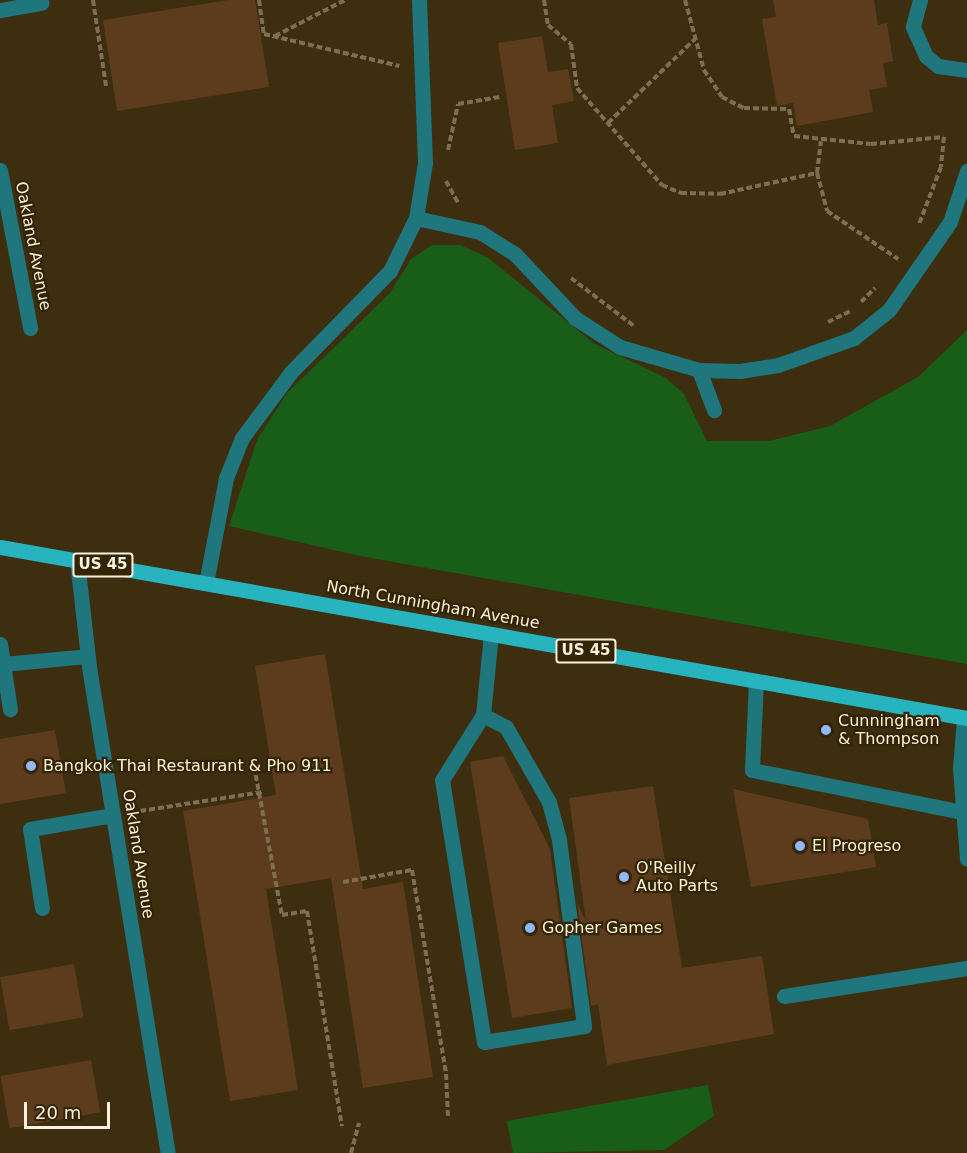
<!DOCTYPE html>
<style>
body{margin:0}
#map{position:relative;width:967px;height:1153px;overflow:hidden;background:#3d2e0f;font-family:"DejaVu Sans",sans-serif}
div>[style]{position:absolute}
.green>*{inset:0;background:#185d18}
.building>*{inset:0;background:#5c3c1d;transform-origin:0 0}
.path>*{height:4px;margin-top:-2px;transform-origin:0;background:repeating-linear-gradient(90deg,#7c6f54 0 6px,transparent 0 9px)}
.service>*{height:15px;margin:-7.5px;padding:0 7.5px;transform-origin:7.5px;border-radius:7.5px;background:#1f767d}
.minor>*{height:15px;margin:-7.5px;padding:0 7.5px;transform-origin:7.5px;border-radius:7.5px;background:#1f767d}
.primary>*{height:15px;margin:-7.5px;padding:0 7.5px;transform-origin:7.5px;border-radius:7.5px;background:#27b4bf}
.dots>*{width:16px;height:16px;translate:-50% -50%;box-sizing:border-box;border:3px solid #332404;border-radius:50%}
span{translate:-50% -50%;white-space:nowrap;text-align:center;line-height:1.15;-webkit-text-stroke:4.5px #332404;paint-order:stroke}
.shield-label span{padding:2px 4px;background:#332404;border:2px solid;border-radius:4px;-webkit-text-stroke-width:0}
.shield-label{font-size:15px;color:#fbf1df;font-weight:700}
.street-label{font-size:16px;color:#fbf1df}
.poi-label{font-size:16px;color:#fbf1df}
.left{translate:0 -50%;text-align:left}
.scale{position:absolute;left:24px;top:1102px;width:86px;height:27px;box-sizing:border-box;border:3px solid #fbf1df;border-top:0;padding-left:8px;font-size:18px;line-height:21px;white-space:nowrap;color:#fbf1df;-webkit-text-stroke:4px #332404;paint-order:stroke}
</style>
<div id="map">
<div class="green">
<div style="clip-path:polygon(432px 245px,460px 245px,487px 257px,595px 344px,666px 378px,684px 394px,707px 441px,769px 441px,830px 426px,918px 377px,967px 330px,967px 664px,360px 556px,229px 526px,257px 440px,287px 393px,390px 293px,411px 259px)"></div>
<div style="clip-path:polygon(708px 1085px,714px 1116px,664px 1150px,513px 1153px,507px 1121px)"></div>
</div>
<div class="building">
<div style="clip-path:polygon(228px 0,255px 0,269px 87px,117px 111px,103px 20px)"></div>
<div style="clip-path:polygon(773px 0,874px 0,878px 25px,887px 23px,893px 61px,883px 63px,887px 87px,869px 90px,873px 112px,797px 126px,793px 103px,777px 106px,762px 19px,776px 17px)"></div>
<div style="clip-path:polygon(542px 36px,548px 72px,568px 69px,574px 101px,552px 105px,558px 143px,515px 150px,498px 43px)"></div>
<div style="clip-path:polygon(325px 654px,363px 889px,403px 882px,433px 1077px,363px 1088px,331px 878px,266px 889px,298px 1090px,230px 1101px,183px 811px,276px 795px,255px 666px)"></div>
<div style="clip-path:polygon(55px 730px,66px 793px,0 804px,0 739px)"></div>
<div style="clip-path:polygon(503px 756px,550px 849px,572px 1008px,512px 1018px,470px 762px)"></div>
<div style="clip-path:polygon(653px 786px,682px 968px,762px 956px,774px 1034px,607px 1065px,598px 1004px,591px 1006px,577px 903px,586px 921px,569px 798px)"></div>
<div style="clip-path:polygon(733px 789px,868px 819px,876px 867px,751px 887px)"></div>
<div style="left:74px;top:964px;width:54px;height:75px;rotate:80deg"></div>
<div style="left:91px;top:1060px;width:53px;height:92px;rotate:80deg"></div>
</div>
<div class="path">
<div style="left:93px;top:0;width:87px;rotate:81.4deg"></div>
<div style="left:259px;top:0;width:34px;rotate:82deg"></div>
<div style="left:264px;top:34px;width:139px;rotate:13.3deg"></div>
<div style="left:544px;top:0;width:25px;rotate:81deg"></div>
<div style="left:548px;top:25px;width:30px;rotate:40deg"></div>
<div style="left:571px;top:44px;width:44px;rotate:82.2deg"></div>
<div style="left:577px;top:88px;width:129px;rotate:48.8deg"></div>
<div style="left:662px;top:185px;width:21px;rotate:23deg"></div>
<div style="left:681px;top:193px;width:39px;rotate:1deg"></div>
<div style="left:720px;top:194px;width:99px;rotate:-12.2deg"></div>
<div style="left:817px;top:173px;width:39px;rotate:75deg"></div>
<div style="left:827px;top:211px;width:86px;rotate:34.1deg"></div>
<div style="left:685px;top:0;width:73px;rotate:74.8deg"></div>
<div style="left:704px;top:70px;width:32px;rotate:56deg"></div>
<div style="left:722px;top:97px;width:25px;rotate:27deg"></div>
<div style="left:744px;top:108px;width:45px;rotate:1.3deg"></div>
<div style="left:789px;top:109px;width:27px;rotate:80deg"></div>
<div style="left:794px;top:136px;width:77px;rotate:5.9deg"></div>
<div style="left:871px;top:144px;width:73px;rotate:-5.5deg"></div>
<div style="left:944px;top:137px;width:30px;rotate:96deg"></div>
<div style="left:941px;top:167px;width:61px;rotate:111.1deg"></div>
<div style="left:275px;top:36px;width:79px;rotate:-27.2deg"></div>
<div style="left:608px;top:123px;width:120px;rotate:-44deg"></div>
<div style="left:448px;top:150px;width:47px;rotate:-77.7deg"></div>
<div style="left:458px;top:104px;width:42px;rotate:-9.7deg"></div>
<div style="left:817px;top:173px;width:32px;rotate:-83deg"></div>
<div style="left:446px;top:181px;width:25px;rotate:61deg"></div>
<div style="left:571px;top:278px;width:79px;rotate:37.3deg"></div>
<div style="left:861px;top:302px;width:20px;rotate:-45deg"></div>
<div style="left:828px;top:322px;width:25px;rotate:-26deg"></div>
<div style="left:254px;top:766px;width:152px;rotate:79.4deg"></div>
<div style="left:282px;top:915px;width:25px;rotate:-9deg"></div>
<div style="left:307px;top:911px;width:218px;rotate:80.8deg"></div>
<div style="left:140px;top:811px;width:124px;rotate:-8.8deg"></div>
<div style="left:343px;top:882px;width:70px;rotate:-9.9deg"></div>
<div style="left:412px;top:870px;width:207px;rotate:80.5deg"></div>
<div style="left:446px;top:1074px;width:42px;rotate:87.3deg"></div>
<div style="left:351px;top:1153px;width:31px;rotate:-75deg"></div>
</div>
<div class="service">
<div style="left:920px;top:0;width:28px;rotate:105deg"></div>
<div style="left:913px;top:27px;width:32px;rotate:66deg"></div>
<div style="left:926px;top:56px;width:16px;rotate:40deg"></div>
<div style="left:938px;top:66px;width:29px;rotate:8deg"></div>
<div style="left:0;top:10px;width:42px;rotate:-9.7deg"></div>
<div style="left:416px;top:218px;width:66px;rotate:12.3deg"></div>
<div style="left:480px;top:232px;width:41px;rotate:32.2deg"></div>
<div style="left:515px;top:254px;width:88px;rotate:46.8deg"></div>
<div style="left:575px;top:318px;width:54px;rotate:32.8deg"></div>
<div style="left:620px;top:347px;width:82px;rotate:16.2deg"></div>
<div style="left:699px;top:370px;width:41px;rotate:1.4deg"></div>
<div style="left:740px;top:371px;width:38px;rotate:-9deg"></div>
<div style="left:778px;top:365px;width:81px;rotate:-19.6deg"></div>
<div style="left:854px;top:338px;width:45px;rotate:-38.7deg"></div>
<div style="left:889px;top:310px;width:107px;rotate:-55.3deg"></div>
<div style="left:950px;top:222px;width:54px;rotate:-71.6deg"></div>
<div style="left:699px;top:370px;width:43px;rotate:69.4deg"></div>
<div style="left:206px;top:583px;width:107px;rotate:-79.2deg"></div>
<div style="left:226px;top:478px;width:43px;rotate:-68.2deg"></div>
<div style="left:242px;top:438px;width:82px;rotate:-53.4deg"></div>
<div style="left:291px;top:372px;width:141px;rotate:-45.6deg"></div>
<div style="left:390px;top:271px;width:59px;rotate:-63.9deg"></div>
<div style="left:416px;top:218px;width:56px;rotate:-80.7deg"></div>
<div style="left:425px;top:163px;width:163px;rotate:-92.1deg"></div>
<div style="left:0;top:644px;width:66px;rotate:81.3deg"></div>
<div style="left:3px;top:664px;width:84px;rotate:-5.4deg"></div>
<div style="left:756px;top:681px;width:89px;rotate:92.6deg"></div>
<div style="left:752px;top:770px;width:214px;rotate:11.3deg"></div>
<div style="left:483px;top:715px;width:26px;rotate:28deg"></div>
<div style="left:506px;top:727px;width:86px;rotate:60.2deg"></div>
<div style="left:549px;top:802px;width:39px;rotate:75deg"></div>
<div style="left:559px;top:840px;width:188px;rotate:82.3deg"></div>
<div style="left:584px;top:1026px;width:101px;rotate:170.9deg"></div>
<div style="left:484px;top:1042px;width:265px;rotate:-99.1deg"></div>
<div style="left:442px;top:780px;width:77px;rotate:-57.8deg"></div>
<div style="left:483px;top:715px;width:81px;rotate:-84.4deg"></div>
<div style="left:42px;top:908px;width:80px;rotate:-98.6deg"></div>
<div style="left:30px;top:829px;width:84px;rotate:-9.6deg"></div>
<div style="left:784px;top:996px;width:185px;rotate:-8.7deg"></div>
</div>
<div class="minor">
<div style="left:0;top:170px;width:161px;rotate:79.2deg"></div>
<div style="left:77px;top:561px;width:107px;rotate:83.5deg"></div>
<div style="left:89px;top:667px;width:492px;rotate:80.8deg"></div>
<div style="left:964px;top:718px;width:50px;rotate:94.6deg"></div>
<div style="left:960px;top:768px;width:91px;rotate:85.6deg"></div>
</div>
<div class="primary">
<div style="left:0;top:547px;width:982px;rotate:10.03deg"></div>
</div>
<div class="dots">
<div style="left:826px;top:730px;background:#93b7fd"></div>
<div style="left:31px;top:766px;background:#93b7fd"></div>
<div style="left:800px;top:846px;background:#93b7fd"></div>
<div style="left:624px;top:877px;background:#93b7fd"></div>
<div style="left:530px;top:928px;background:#93b7fd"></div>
</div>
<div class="shield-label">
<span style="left:103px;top:565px">US 45</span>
<span style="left:586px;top:651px">US 45</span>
</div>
<div class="street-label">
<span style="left:33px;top:246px;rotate:79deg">Oakland Avenue</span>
<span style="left:433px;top:605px;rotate:10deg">North Cunningham Avenue</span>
<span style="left:138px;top:854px;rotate:81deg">Oakland Avenue</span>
</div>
<div class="poi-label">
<span class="left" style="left:838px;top:730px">Cunningham<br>&amp; Thompson</span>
<span class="left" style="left:43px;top:766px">Bangkok Thai Restaurant &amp; Pho 911</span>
<span class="left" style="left:812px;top:846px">El Progreso</span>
<span class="left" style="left:636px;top:877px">O'Reilly<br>Auto Parts</span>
<span class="left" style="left:542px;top:928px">Gopher Games</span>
</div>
<div class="scale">20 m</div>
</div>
